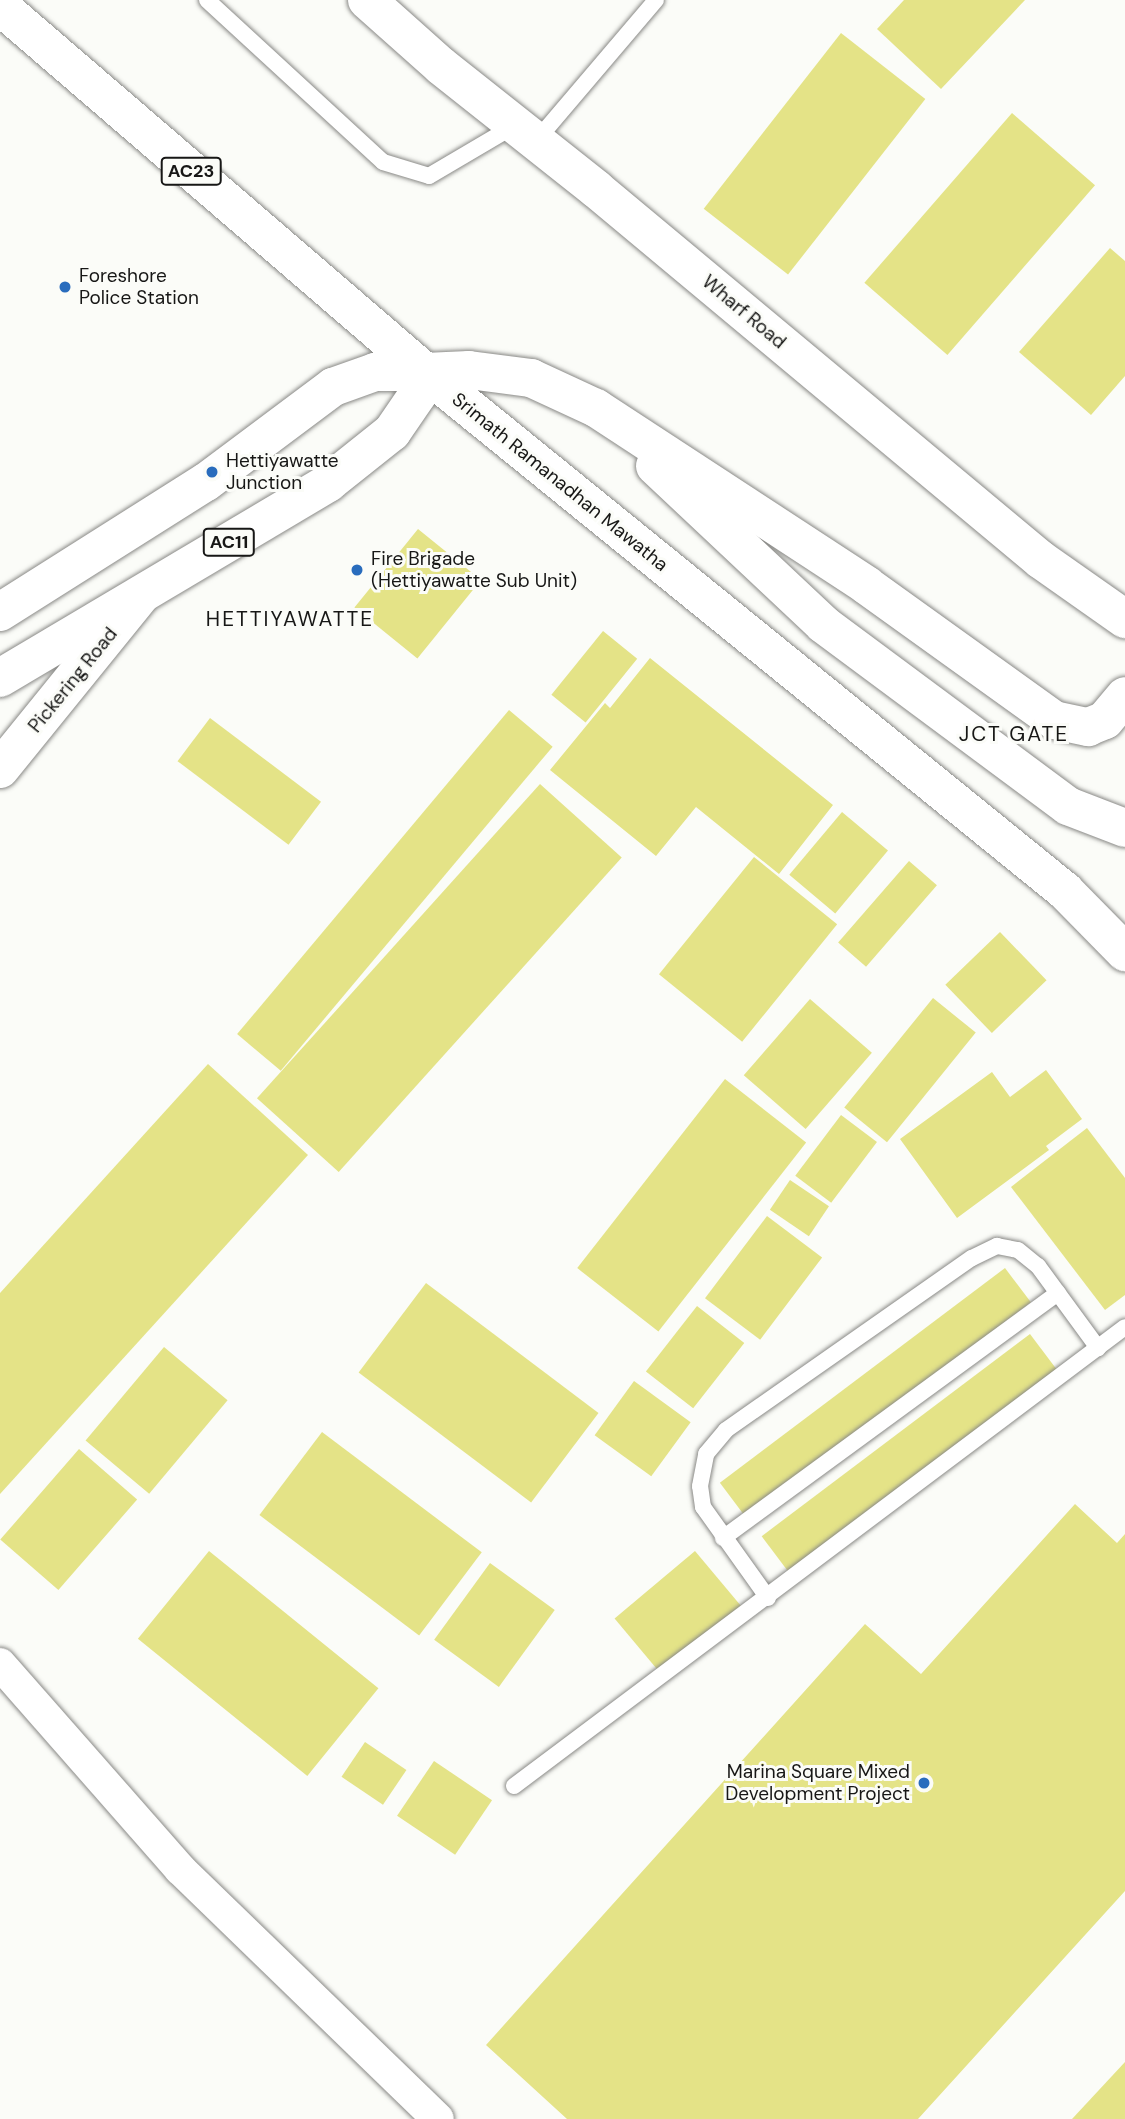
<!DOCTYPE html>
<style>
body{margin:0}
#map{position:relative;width:1125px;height:2119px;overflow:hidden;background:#fbfcf8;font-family:"DM Sans",sans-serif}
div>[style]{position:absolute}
.building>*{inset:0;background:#e4e387;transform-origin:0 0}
.roads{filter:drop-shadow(0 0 2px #898986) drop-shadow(0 0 2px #898986)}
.service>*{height:16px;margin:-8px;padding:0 8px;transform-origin:8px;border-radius:8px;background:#fff}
.minor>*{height:32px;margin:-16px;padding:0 16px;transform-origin:16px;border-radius:16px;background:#fff}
.tertiary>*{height:38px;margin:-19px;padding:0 19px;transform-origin:19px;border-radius:19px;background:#fff}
.secondary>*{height:38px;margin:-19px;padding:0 19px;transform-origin:19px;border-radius:19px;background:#fff}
.primary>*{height:38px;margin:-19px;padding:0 19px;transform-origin:19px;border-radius:19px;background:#fff}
.dots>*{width:19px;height:19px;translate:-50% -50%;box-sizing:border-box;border:4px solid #fbfcf8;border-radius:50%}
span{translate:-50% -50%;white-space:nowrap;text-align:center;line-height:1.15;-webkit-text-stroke:6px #fbfcf8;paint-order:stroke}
.shield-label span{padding:2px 5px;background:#fbfcf8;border:2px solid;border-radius:5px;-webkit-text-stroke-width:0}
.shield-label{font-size:18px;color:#171716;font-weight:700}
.poi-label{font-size:19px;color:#171716}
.left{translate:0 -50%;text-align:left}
.right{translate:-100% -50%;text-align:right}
.street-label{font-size:19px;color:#171716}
.neighbourhood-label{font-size:21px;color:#171716;letter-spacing:2px}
</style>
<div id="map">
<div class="building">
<div style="clip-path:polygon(904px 0,1025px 0,941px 89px,877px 29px)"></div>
<div style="left:841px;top:33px;width:107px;height:223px;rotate:38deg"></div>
<div style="left:1012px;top:113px;width:110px;height:225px;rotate:41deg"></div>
<div style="clip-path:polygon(1110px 248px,1125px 261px,1125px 376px,1091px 415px,1019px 352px)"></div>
<div style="left:418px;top:529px;width:81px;height:101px;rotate:39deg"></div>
<div style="left:603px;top:631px;width:44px;height:82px;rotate:39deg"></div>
<div style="clip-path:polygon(650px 658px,833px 805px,779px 874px,696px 807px,656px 856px,550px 770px,605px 703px,610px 708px)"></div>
<div style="left:509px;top:710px;width:57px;height:423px;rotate:40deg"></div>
<div style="left:210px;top:718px;width:139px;height:54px;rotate:37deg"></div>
<div style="left:540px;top:784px;width:110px;height:423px;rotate:42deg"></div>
<div style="left:842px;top:812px;width:60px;height:82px;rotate:40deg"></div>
<div style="left:754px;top:857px;width:107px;height:151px;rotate:39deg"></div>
<div style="left:909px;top:861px;width:37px;height:108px;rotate:41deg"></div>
<div style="left:1000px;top:932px;width:67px;height:76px;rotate:46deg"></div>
<div style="left:933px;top:998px;width:55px;height:141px;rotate:39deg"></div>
<div style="left:810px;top:999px;width:82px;height:101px;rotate:41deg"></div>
<div style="clip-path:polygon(208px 1064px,308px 1155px,0 1494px,0 1293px)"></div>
<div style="clip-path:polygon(1046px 1070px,1082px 1119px,1046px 1146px,1049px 1150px,957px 1218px,900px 1139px,992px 1072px,1010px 1097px)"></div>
<div style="left:725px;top:1079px;width:103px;height:240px;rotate:38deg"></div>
<div style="left:841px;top:1115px;width:45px;height:76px;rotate:37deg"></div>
<div style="clip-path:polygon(1087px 1128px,1125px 1178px,1125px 1295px,1105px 1310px,1011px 1187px)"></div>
<div style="left:790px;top:1180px;width:47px;height:36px;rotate:34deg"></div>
<div style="left:767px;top:1216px;width:69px;height:103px;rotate:37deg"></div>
<div style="left:1005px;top:1268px;width:43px;height:357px;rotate:53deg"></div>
<div style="left:426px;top:1283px;width:216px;height:112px;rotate:37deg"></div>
<div style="left:697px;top:1306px;width:60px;height:83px;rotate:38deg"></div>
<div style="left:1030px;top:1334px;width:45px;height:336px;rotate:53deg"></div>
<div style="left:164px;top:1347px;width:83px;height:122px;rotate:40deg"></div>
<div style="left:634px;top:1381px;width:70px;height:67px;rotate:36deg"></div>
<div style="left:322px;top:1432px;width:200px;height:104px;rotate:37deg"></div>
<div style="left:79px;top:1449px;width:77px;height:120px;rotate:41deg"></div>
<div style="clip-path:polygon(1075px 1504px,1117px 1543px,1125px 1534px,1125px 1891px,918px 2119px,567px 2119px,486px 2045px,865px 1624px,921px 1674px)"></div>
<div style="left:209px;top:1551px;width:218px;height:113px;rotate:39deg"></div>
<div style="left:695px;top:1551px;width:72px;height:105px;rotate:50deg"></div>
<div style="left:490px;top:1563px;width:80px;height:95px;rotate:36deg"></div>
<div style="left:365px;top:1742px;width:50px;height:42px;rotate:34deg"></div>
<div style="left:434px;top:1761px;width:70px;height:66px;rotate:34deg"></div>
<div style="clip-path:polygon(1125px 2062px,1125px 2119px,1072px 2119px)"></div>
</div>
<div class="roads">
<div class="service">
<div style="left:207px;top:0;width:239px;rotate:42.6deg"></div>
<div style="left:383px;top:162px;width:48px;rotate:16.9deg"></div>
<div style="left:429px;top:176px;width:99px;rotate:-30.5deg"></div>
<div style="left:536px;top:141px;width:185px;rotate:-49.6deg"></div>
<div style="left:723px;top:1538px;width:415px;rotate:-36.2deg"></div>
<div style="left:768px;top:1598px;width:112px;rotate:-125.5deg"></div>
<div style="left:703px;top:1507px;width:21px;rotate:-98deg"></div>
<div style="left:700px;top:1486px;width:33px;rotate:-79deg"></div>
<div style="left:706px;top:1454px;width:31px;rotate:-50deg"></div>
<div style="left:726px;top:1430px;width:300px;rotate:-35deg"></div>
<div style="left:972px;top:1258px;width:28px;rotate:-26deg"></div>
<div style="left:997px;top:1246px;width:21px;rotate:11deg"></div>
<div style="left:1018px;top:1250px;width:26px;rotate:39deg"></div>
<div style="left:1038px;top:1266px;width:102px;rotate:53.8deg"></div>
<div style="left:514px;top:1786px;width:764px;rotate:-36.91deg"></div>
</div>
<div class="minor">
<div style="left:0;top:1664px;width:273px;rotate:48.7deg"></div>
<div style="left:180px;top:1869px;width:359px;rotate:44.1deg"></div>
</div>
<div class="tertiary">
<div style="left:425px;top:372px;width:44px;rotate:-2.6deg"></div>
<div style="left:469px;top:370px;width:63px;rotate:7.4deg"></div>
<div style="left:531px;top:378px;width:72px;rotate:24.8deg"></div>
<div style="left:596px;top:408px;width:323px;rotate:33.2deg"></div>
<div style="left:866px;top:585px;width:231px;rotate:35.7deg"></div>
<div style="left:1054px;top:720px;width:35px;rotate:12deg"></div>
<div style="left:1088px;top:727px;width:18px;rotate:-22deg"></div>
<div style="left:1105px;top:720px;width:31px;rotate:-50deg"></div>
<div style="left:655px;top:466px;width:231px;rotate:43.2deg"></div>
<div style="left:823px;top:624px;width:305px;rotate:36.6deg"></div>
<div style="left:1068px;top:806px;width:61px;rotate:21.1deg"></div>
<div style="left:0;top:769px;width:224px;rotate:-51deg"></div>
</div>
<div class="secondary">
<div style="left:367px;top:0;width:99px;rotate:41.7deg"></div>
<div style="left:441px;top:66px;width:198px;rotate:38.4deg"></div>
<div style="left:596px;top:189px;width:579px;rotate:39.82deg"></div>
<div style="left:1041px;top:560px;width:103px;rotate:35.1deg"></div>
</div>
<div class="primary">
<div style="left:0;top:6px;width:561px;rotate:40.73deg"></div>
<div style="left:425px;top:372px;width:824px;rotate:39.04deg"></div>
<div style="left:1065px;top:891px;width:86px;rotate:45.5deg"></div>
<div style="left:0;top:612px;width:244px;rotate:-32.3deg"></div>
<div style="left:206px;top:482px;width:159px;rotate:-36.8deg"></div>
<div style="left:333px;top:387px;width:45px;rotate:-19.7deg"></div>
<div style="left:375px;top:372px;width:50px"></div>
<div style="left:0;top:678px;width:382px;rotate:-30.7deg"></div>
<div style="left:328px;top:483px;width:82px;rotate:-38.6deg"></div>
<div style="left:392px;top:432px;width:46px;rotate:-55.6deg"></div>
<div style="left:418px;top:394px;width:23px;rotate:-72deg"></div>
</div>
</div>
<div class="dots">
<div style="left:65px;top:287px;background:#296cbd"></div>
<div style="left:212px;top:472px;background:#296cbd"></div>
<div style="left:357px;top:570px;background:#296cbd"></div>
<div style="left:924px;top:1783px;background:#296cbd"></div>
</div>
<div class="shield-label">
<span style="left:191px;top:171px">AC23</span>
<span style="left:229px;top:542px">AC11</span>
</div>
<div class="poi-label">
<span class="left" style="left:79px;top:287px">Foreshore<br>Police Station</span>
<span class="left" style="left:226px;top:472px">Hettiyawatte<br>Junction</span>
<span class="left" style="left:371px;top:570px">Fire Brigade<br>(Hettiyawatte Sub Unit)</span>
<span class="right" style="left:910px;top:1783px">Marina Square Mixed<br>Development Project</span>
</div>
<div class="street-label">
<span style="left:744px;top:312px;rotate:40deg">Wharf Road</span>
<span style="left:560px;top:482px;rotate:39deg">Srimath Ramanadhan Mawatha</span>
<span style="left:73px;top:680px;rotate:-51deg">Pickering Road</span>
</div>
<div class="neighbourhood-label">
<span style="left:290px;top:619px">HETTIYAWATTE</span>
<span style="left:1014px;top:734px">JCT GATE</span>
</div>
</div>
